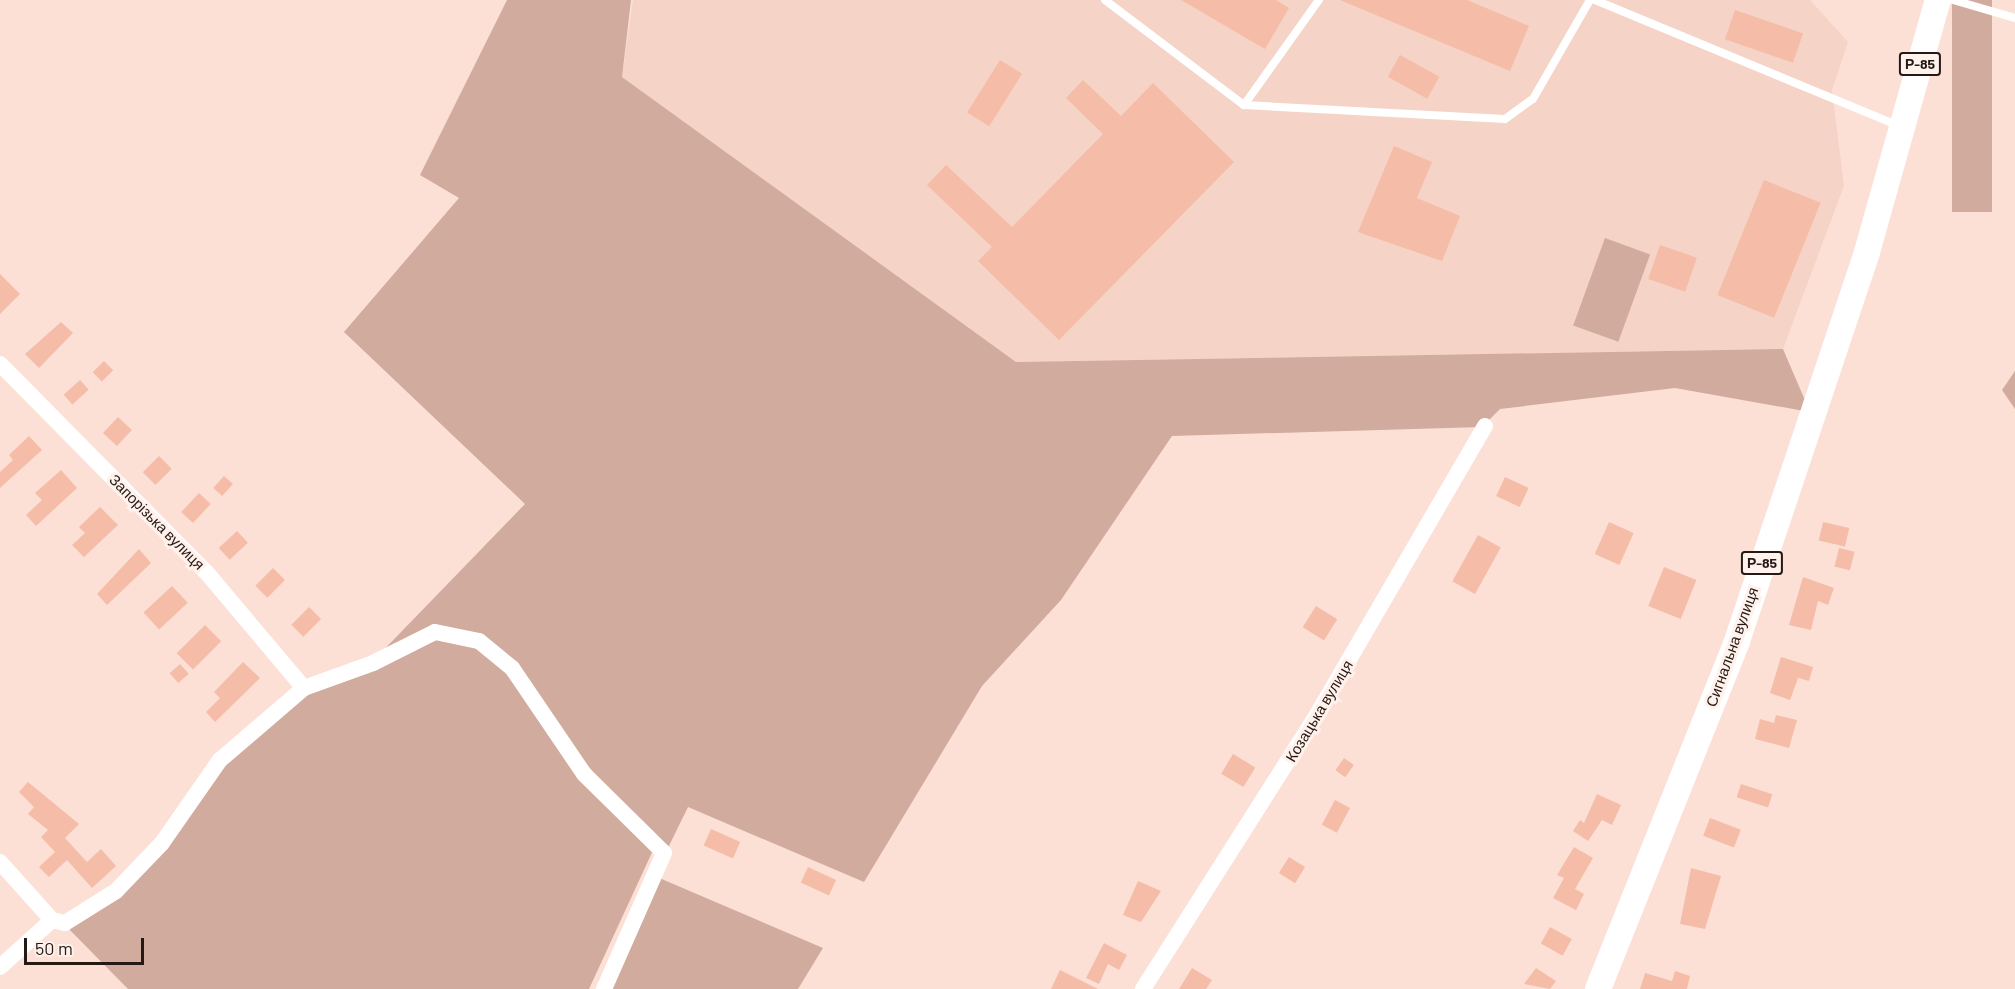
<!DOCTYPE html>
<meta charset="utf-8">
<style>
body{margin:0}
#map{position:relative;width:2015px;height:989px;overflow:hidden;background:#fce0d6;font-family:Barlow,sans-serif}
div>[style]{position:absolute}
.built>*{inset:0;background:#f5d3c6}
.green>*{inset:0;background:#d1ab9d;transform-origin:0 0}
.building>*{inset:0;background:#f5bca7;transform-origin:0 0}
.lane>*{height:8px;margin:-4px;padding:0 4px;transform-origin:4px;border-radius:4px;background:#fff}
.street>*{height:16px;margin:-8px;padding:0 8px;transform-origin:8px;border-radius:8px;background:#fff}
.primary>*{height:26px;margin:-13px;padding:0 13px;transform-origin:13px;border-radius:13px;background:#fff}
span{translate:-50% -50%;white-space:nowrap;text-align:center;line-height:1.15;-webkit-text-stroke:6px #fff1eb;paint-order:stroke}
.shield-label span{padding:2px 4px;background:#fff1eb;border:2px solid;border-radius:4px;-webkit-text-stroke-width:0}
.shield-label{font-size:14px;color:#251915;font-weight:700}
.street-label{font-size:15px;color:#251915}
.scale{position:absolute;left:24px;top:938px;width:120px;height:27px;box-sizing:border-box;border:3px solid #251915;border-top:0;padding-left:8px;font-size:18px;line-height:21px;white-space:nowrap;color:#251915;-webkit-text-stroke:4px #fff1eb;paint-order:stroke}
</style>
<div id="map">
<div class="built">
<div style="clip-path:polygon(633px 0,1810px 0,1848px 42px,1832px 90px,1844px 186px,1783px 349px,1016px 362px,622px 77px)"></div>
</div>
<div class="green">
<div style="clip-path:polygon(507px 0,631px 0,622px 77px,1016px 362px,1783px 349px,1810px 412px,1675px 388px,1500px 409px,1482px 427px,1172px 436px,1061px 600px,982px 686px,864px 882px,688px 807px,666px 852px,585px 773px,479px 640px,434px 631px,372px 662px,525px 504px,344px 332px,459px 198px,420px 175px)"></div>
<div style="left:1952px;top:0;width:40px;height:212px"></div>
<div style="left:1605px;top:238px;width:48px;height:93px;rotate:20deg"></div>
<div style="clip-path:polygon(2015px 371px,2015px 409px,2002px 390px)"></div>
<div style="clip-path:polygon(434px 633px,478px 642px,511px 669px,583px 774px,655px 846px,589px 989px,128px 989px,65px 925px,117px 892px,205px 782px,305px 689px)"></div>
<div style="clip-path:polygon(657px 877px,823px 948px,798px 989px,606px 989px)"></div>
</div>
<div class="building">
<div style="clip-path:polygon(1181px 0,1276px 0,1289px 8px,1265px 49px)"></div>
<div style="clip-path:polygon(1340px 0,1467px 0,1529px 26px,1510px 71px)"></div>
<div style="left:1735px;top:10px;width:72px;height:31px;rotate:19deg"></div>
<div style="left:1400px;top:55px;width:45px;height:25px;rotate:29deg"></div>
<div style="left:1000px;top:60px;width:26px;height:62px;rotate:32deg"></div>
<div style="clip-path:polygon(1083px 80px,1121px 116px,1153px 83px,1234px 162px,1059px 340px,978px 261px,992px 247px,927px 185px,946px 165px,1012px 227px,1103px 134px,1066px 98px)"></div>
<div style="clip-path:polygon(1394px 146px,1432px 162px,1417px 198px,1460px 216px,1442px 261px,1358px 232px)"></div>
<div style="left:1764px;top:180px;width:61px;height:124px;rotate:22deg"></div>
<div style="left:1660px;top:245px;width:39px;height:36px;rotate:19deg"></div>
<div style="clip-path:polygon(0 274px,20px 294px,0 314px)"></div>
<div style="clip-path:polygon(61px 322px,73px 333px,39px 368px,25px 354px)"></div>
<div style="left:104px;top:361px;width:13px;height:16px;rotate:45deg"></div>
<div style="left:80px;top:380px;width:13px;height:22px;rotate:48deg"></div>
<div style="left:118px;top:417px;width:19px;height:22px;rotate:43deg"></div>
<div style="clip-path:polygon(29px 436px,42px 450px,0 488px,0 472px,13px 460px,9px 455px)"></div>
<div style="left:159px;top:456px;width:18px;height:23px;rotate:45deg"></div>
<div style="clip-path:polygon(61px 470px,77px 488px,36px 526px,26px 515px,42px 500px,35px 493px)"></div>
<div style="left:224px;top:476px;width:12px;height:16px;rotate:42deg"></div>
<div style="left:1505px;top:477px;width:26px;height:21px;rotate:25deg"></div>
<div style="left:199px;top:493px;width:16px;height:26px;rotate:43deg"></div>
<div style="clip-path:polygon(100px 507px,118px 525px,84px 557px,72px 545px,85px 533px,79px 527px)"></div>
<div style="left:1609px;top:522px;width:27px;height:35px;rotate:24deg"></div>
<div style="left:1823px;top:522px;width:27px;height:19px;rotate:13deg"></div>
<div style="left:237px;top:531px;width:16px;height:25px;rotate:47deg"></div>
<div style="left:1478px;top:535px;width:26px;height:53px;rotate:29deg"></div>
<div style="left:1839px;top:548px;width:16px;height:19px;rotate:14deg"></div>
<div style="clip-path:polygon(139px 549px,151px 563px,107px 605px,97px 594px)"></div>
<div style="left:1664px;top:567px;width:35px;height:42px;rotate:22deg"></div>
<div style="left:273px;top:568px;width:17px;height:25px;rotate:45deg"></div>
<div style="clip-path:polygon(1803px 577px,1834px 588px,1828px 605px,1818px 601px,1811px 630px,1789px 625px)"></div>
<div style="left:172px;top:586px;width:23px;height:39px;rotate:47deg"></div>
<div style="left:1316px;top:606px;width:25px;height:25px;rotate:32deg"></div>
<div style="left:309px;top:607px;width:17px;height:25px;rotate:45deg"></div>
<div style="left:205px;top:625px;width:23px;height:40px;rotate:45deg"></div>
<div style="clip-path:polygon(1781px 657px,1813px 667px,1809px 681px,1798px 678px,1790px 700px,1770px 693px)"></div>
<div style="clip-path:polygon(243px 662px,260px 678px,215px 722px,206px 712px,220px 698px,214px 692px)"></div>
<div style="left:180px;top:664px;width:13px;height:14px;rotate:48deg"></div>
<div style="clip-path:polygon(1776px 715px,1797px 720px,1789px 748px,1755px 739px,1760px 719px,1774px 723px)"></div>
<div style="left:1233px;top:754px;width:26px;height:23px;rotate:31deg"></div>
<div style="left:1344px;top:758px;width:12px;height:15px;rotate:35deg"></div>
<div style="clip-path:polygon(28px 782px,79px 824px,65px 838px,87px 862px,101px 849px,116px 866px,92px 888px,67px 860px,49px 877px,39px 867px,55px 852px,41px 837px,48px 830px,28px 814px,34px 807px,19px 792px)"></div>
<div style="left:1741px;top:784px;width:33px;height:14px;rotate:18deg"></div>
<div style="clip-path:polygon(1597px 794px,1621px 805px,1612px 825px,1602px 820px,1588px 841px,1573px 831px,1580px 820px,1584px 823px)"></div>
<div style="left:1335px;top:800px;width:17px;height:28px;rotate:28deg"></div>
<div style="left:1710px;top:818px;width:33px;height:19px;rotate:21deg"></div>
<div style="left:711px;top:829px;width:32px;height:18px;rotate:24deg"></div>
<div style="clip-path:polygon(1574px 847px,1593px 858px,1575px 889px,1584px 894px,1576px 910px,1553px 898px,1564px 878px,1557px 875px)"></div>
<div style="left:1289px;top:857px;width:19px;height:19px;rotate:32deg"></div>
<div style="left:808px;top:867px;width:31px;height:17px;rotate:25deg"></div>
<div style="clip-path:polygon(1691px 868px,1721px 876px,1705px 929px,1680px 924px)"></div>
<div style="clip-path:polygon(1138px 881px,1161px 891px,1141px 922px,1123px 915px)"></div>
<div style="left:1550px;top:927px;width:25px;height:19px;rotate:29deg"></div>
<div style="clip-path:polygon(1104px 943px,1127px 955px,1119px 970px,1108px 964px,1099px 984px,1086px 978px)"></div>
<div style="clip-path:polygon(1192px 968px,1212px 980px,1206px 989px,1179px 989px)"></div>
<div style="clip-path:polygon(1536px 968px,1556px 981px,1550px 989px,1524px 984px)"></div>
<div style="clip-path:polygon(1060px 970px,1098px 989px,1051px 989px)"></div>
<div style="clip-path:polygon(1675px 971px,1690px 976px,1687px 989px,1640px 989px,1645px 973px,1672px 981px)"></div>
</div>
<div class="lane">
<div style="left:1105px;top:0;width:174px;rotate:37.1deg"></div>
<div style="left:1244px;top:105px;width:129px;rotate:-54.5deg"></div>
<div style="left:1595px;top:0;width:329px;rotate:22.5deg"></div>
<div style="left:1953px;top:0;width:65px;rotate:16.2deg"></div>
<div style="left:1244px;top:105px;width:261px;rotate:3.1deg"></div>
<div style="left:1505px;top:119px;width:34px;rotate:-36deg"></div>
<div style="left:1533px;top:99px;width:114px;rotate:-60.1deg"></div>
</div>
<div class="street">
<div style="left:0;top:364px;width:294px;rotate:45.3deg"></div>
<div style="left:207px;top:573px;width:150px;rotate:49.9deg"></div>
<div style="left:0;top:862px;width:78px;rotate:48.1deg"></div>
<div style="left:52px;top:920px;width:13px;rotate:13deg"></div>
<div style="left:65px;top:923px;width:60px;rotate:-32.1deg"></div>
<div style="left:116px;top:891px;width:66px;rotate:-46.2deg"></div>
<div style="left:162px;top:843px;width:101px;rotate:-55.1deg"></div>
<div style="left:220px;top:760px;width:111px;rotate:-40.6deg"></div>
<div style="left:304px;top:688px;width:73px;rotate:-19.9deg"></div>
<div style="left:373px;top:663px;width:69px;rotate:-26.6deg"></div>
<div style="left:435px;top:632px;width:45px;rotate:11.6deg"></div>
<div style="left:479px;top:641px;width:43px;rotate:39.3deg"></div>
<div style="left:512px;top:668px;width:128px;rotate:55.8deg"></div>
<div style="left:584px;top:774px;width:112px;rotate:44.6deg"></div>
<div style="left:664px;top:853px;width:149px;rotate:113.8deg"></div>
<div style="left:0;top:967px;width:70px;rotate:-42.1deg"></div>
<div style="left:1143px;top:989px;width:327px;rotate:-57.6deg"></div>
<div style="left:1318px;top:713px;width:332px;rotate:-59.8deg"></div>
</div>
<div class="primary">
<div style="left:1598px;top:989px;width:375px;rotate:-68.2deg"></div>
<div style="left:1737px;top:641px;width:410px;rotate:-71.5deg"></div>
<div style="left:1867px;top:252px;width:262px;rotate:-74.3deg"></div>
</div>
<div class="shield-label">
<span style="left:1920px;top:64px">Р-85</span>
<span style="left:1762px;top:563px">Р-85</span>
</div>
<div class="street-label">
<span style="left:157px;top:522px;rotate:45deg">Запорізька вулиця</span>
<span style="left:1732px;top:647px;rotate:-70deg">Сигнальна вулиця</span>
<span style="left:1319px;top:711px;rotate:-59deg">Козацька вулиця</span>
</div>
<div class="scale">50 m</div>
</div>
